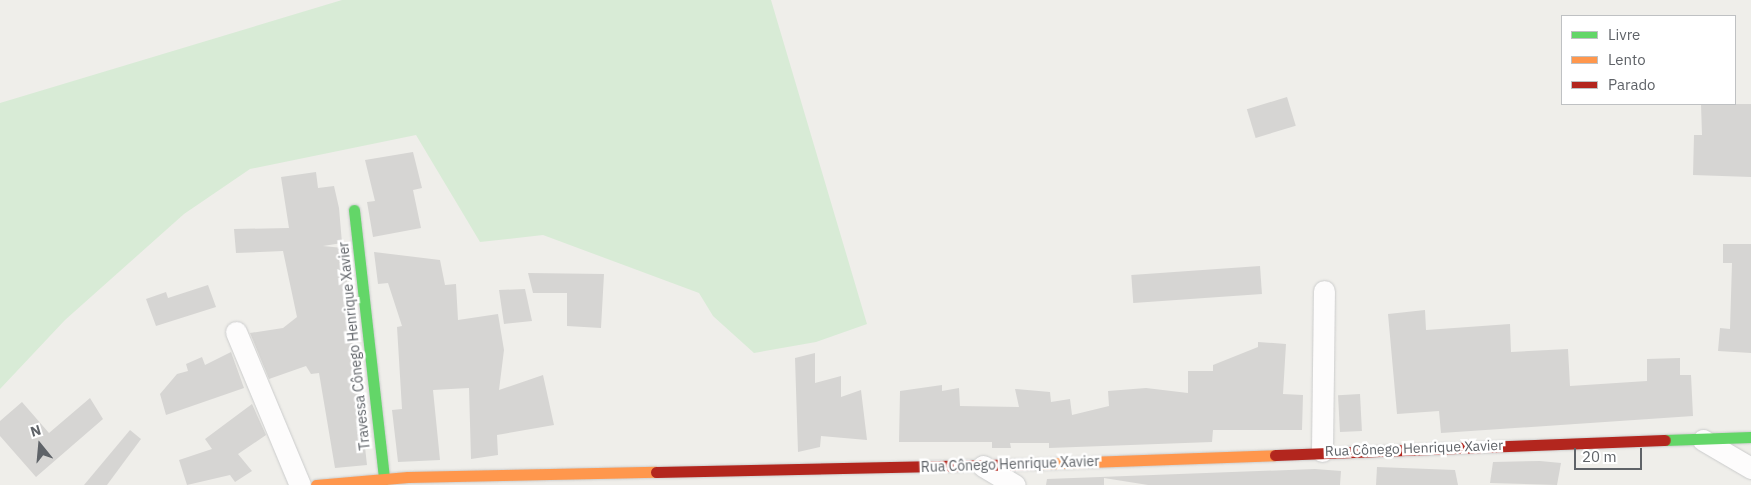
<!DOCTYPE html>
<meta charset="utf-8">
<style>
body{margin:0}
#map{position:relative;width:1751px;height:485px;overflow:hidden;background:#efeeea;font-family:"IBM Plex Sans",sans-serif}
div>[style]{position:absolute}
.green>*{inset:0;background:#d8ebd6}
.building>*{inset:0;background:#d6d5d3;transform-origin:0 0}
.roads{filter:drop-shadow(0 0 1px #cbcccc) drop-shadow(0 0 1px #cbcccc)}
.street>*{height:21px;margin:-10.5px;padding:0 10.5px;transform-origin:10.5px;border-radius:10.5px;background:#fdfcfc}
.fast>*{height:11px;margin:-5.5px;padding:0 5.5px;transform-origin:5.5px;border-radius:5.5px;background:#63d668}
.slow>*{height:11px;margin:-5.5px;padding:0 5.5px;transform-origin:5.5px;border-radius:5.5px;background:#ff974d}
.jam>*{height:11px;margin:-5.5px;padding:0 5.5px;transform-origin:5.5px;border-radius:5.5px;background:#b3261e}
span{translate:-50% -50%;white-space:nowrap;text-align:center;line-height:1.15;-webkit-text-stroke:5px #fff;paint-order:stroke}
.street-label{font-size:14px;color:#5f6368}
.legend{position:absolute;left:1561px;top:15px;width:175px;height:90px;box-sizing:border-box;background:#fff;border:1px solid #bfc1c3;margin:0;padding:6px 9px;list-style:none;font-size:15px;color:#5f6368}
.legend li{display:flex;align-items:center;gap:10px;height:25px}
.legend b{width:25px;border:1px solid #bfc1c3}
.north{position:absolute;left:15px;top:420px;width:50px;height:50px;-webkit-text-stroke:4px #fff;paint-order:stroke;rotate:343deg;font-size:14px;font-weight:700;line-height:20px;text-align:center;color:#5f6368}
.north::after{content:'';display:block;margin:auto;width:18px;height:22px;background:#5f6368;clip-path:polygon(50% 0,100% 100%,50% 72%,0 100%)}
.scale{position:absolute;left:1574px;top:448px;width:68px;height:22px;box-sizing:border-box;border:2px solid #5f6368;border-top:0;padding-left:6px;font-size:15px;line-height:18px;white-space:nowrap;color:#5f6368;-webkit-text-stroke:4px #fff;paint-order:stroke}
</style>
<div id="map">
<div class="green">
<div style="clip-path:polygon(342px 0,771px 0,867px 324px,816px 342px,754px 353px,713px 316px,699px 293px,543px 235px,480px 242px,416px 135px,250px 169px,184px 214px,65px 320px,0 389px,0 103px)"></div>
</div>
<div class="building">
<div style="left:1287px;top:97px;width:30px;height:42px;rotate:73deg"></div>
<div style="clip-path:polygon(1701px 104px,1751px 104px,1751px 177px,1693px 175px,1694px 135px,1702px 135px)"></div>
<div style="clip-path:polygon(413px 152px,422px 188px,413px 190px,421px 228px,373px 237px,367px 202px,375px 201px,365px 160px)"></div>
<div style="clip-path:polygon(316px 172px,318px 188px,334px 186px,339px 208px,342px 243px,323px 246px,343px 248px,367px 465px,335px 468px,319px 373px,311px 374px,306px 366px,269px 379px,250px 333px,283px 328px,297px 317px,283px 251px,236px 253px,234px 229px,289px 228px,281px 177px)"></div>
<div style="clip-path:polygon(1723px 244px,1751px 244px,1751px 353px,1718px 351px,1720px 328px,1730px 329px,1732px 263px,1723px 263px)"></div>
<div style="clip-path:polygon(374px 252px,440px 260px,445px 285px,456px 284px,458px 320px,498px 314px,504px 350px,499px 390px,543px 375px,554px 425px,497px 435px,498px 455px,471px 459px,469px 388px,433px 390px,440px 460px,398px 462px,392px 410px,402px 409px,397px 327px,402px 326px,388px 283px,378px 284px)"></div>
<div style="left:1260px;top:266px;width:28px;height:129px;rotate:86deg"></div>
<div style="clip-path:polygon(528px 273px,604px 274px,601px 328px,567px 326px,567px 293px,533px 293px)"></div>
<div style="clip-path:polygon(208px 285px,216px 307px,156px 326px,146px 299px,166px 292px,168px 298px)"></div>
<div style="clip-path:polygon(525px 289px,532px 321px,504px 324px,499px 290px)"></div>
<div style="clip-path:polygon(1425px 310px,1426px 330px,1510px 324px,1511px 352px,1568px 349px,1570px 386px,1647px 381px,1647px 359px,1680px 358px,1680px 375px,1691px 375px,1693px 416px,1441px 433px,1439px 411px,1397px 414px,1388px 314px)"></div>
<div style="clip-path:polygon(1258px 342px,1286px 344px,1283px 394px,1303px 395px,1302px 430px,1213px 430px,1212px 442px,1049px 448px,1049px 443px,1010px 443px,1011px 448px,992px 448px,992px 442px,899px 442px,900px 391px,942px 385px,942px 391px,959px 388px,960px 406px,1019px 407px,1015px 389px,1050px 392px,1051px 402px,1070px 399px,1072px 415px,1109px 406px,1108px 391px,1146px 388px,1188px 393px,1188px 371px,1213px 371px,1213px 365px,1258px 347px)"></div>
<div style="clip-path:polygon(231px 352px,244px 388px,166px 415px,160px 394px,177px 374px,188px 371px,186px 364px,202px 357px,205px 365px)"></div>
<div style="clip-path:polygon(815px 353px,815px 383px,841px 376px,841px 397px,861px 390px,867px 440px,821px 436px,820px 447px,798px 452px,795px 358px)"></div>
<div style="left:1360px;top:394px;width:37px;height:22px;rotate:87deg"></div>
<div style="clip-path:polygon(90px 398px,103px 419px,36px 477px,0 436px,0 421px,22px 402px,49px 433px)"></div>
<div style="clip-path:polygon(252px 404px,266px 435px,238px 454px,252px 471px,235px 482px,230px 475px,187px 485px,179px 460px,212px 449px,205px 439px)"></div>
<div style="clip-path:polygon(130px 430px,141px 439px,107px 485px,84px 485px)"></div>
<div style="clip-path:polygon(1540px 461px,1561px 463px,1557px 485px,1490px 483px,1493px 462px)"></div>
<div style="clip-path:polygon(1377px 467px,1455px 470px,1458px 485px,1376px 485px)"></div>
<div style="clip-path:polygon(1315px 469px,1341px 471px,1340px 485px,1148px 485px,1104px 478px,1104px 485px,1046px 485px,1047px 479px)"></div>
</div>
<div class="roads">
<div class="street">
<div style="left:236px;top:332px;width:166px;rotate:67.3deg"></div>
<div style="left:1703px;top:440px;width:56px;rotate:30.3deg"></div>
<div style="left:1322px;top:451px;width:160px;rotate:-89.3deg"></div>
<div style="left:983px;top:466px;width:37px;rotate:31deg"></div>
</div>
<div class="fast">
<div style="left:354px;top:210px;width:271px;rotate:83.6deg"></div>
<div style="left:1665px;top:440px;width:86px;rotate:-2deg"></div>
</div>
<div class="slow">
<div style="left:1033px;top:464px;width:242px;rotate:-2.1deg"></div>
<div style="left:316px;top:485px;width:92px;rotate:-5deg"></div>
<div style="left:408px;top:477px;width:248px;rotate:-1.2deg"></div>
</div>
<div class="jam">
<div style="left:1275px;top:455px;width:390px;rotate:-2.2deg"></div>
<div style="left:656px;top:472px;width:377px;rotate:-1.2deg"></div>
</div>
</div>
<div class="street-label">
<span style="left:354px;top:346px;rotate:-96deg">Travessa Cônego Henrique Xavier</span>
<span style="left:1414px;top:448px;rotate:-2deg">Rua Cônego Henrique Xavier</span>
<span style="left:1010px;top:464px;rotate:-2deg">Rua Cônego Henrique Xavier</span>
</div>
<ul class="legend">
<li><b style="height:6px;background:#63d668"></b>Livre</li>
<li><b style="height:6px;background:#ff974d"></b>Lento</li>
<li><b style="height:6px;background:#b3261e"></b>Parado</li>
</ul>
<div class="north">N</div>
<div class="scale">20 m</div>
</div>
